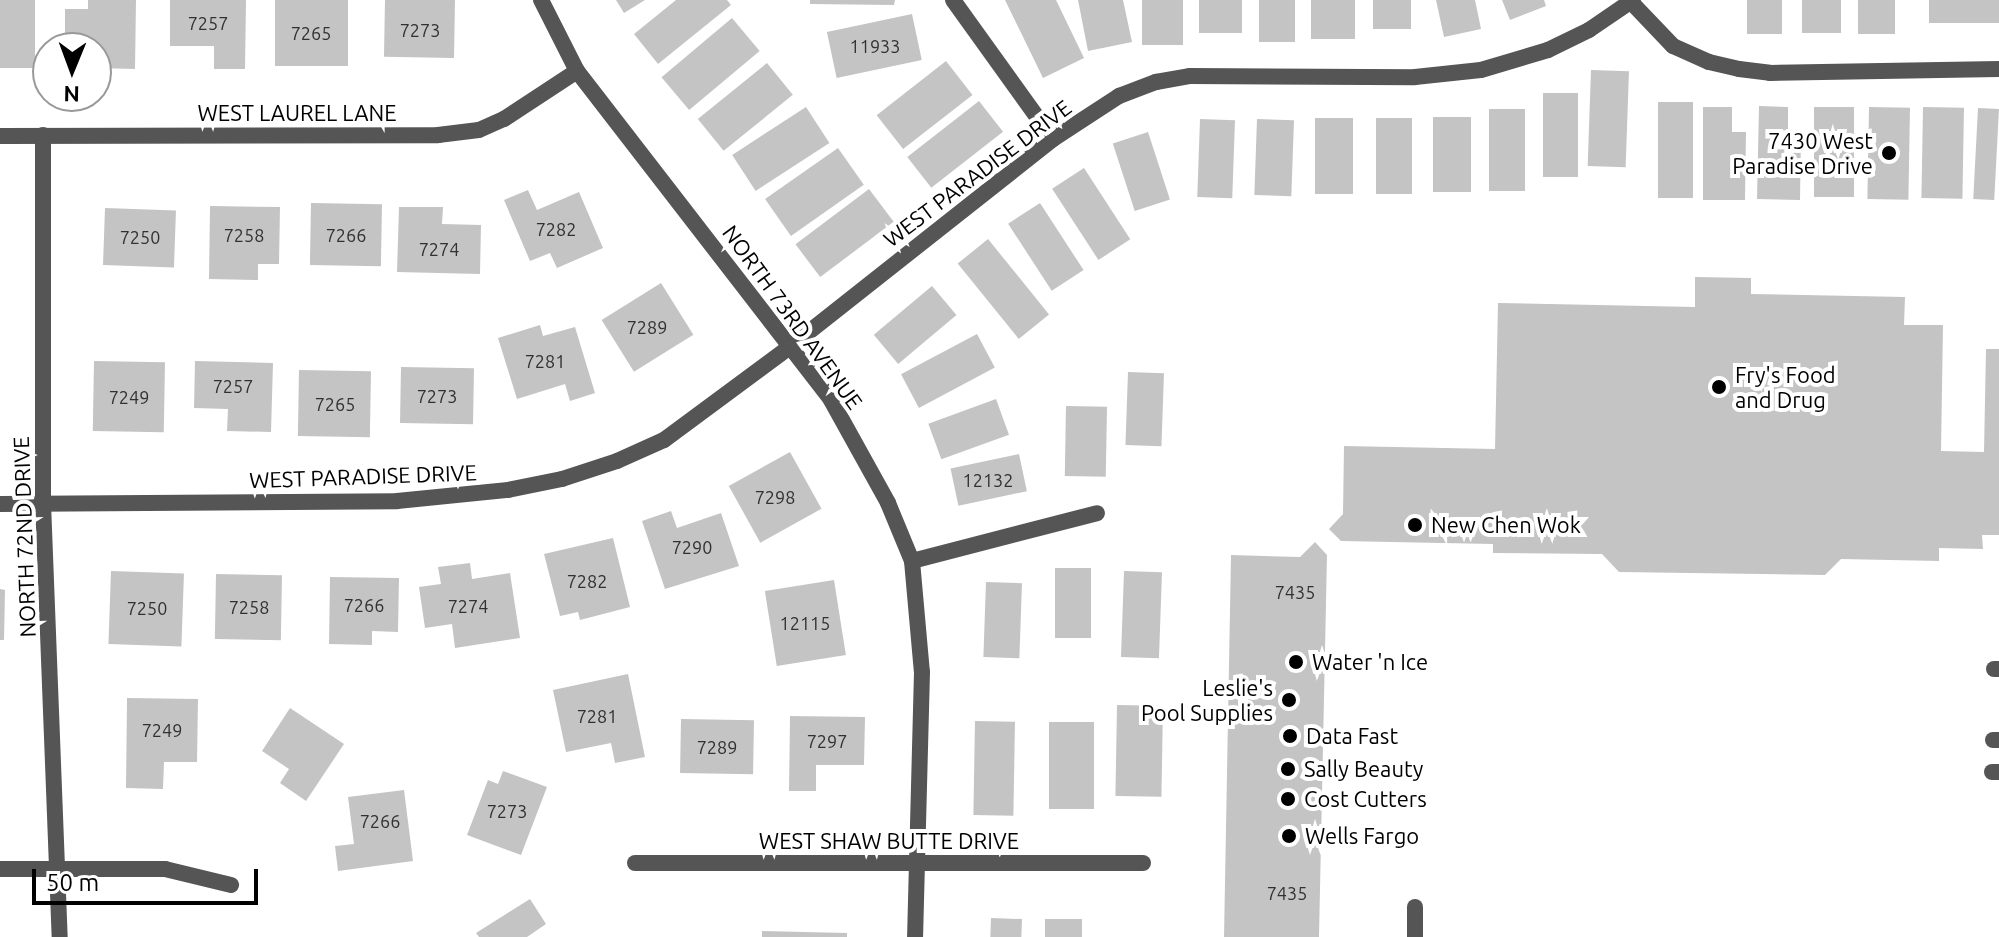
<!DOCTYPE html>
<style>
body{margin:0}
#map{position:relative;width:1999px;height:937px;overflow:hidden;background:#fff;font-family:Ubuntu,sans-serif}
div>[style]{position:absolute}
.building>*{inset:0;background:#c4c4c4;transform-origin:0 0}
.lane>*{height:16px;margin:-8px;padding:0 8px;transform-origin:8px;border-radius:8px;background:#555}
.street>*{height:16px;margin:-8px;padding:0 8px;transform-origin:8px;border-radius:8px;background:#555}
.dots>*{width:22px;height:22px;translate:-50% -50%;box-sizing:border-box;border:4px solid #fff;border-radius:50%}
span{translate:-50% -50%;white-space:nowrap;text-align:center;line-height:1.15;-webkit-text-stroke:8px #fff;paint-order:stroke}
.number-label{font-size:18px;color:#313131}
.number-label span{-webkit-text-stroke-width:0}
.street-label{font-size:22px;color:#000}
.poi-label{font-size:22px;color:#000}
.right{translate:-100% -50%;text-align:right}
.left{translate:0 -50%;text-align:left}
.north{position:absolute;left:32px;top:32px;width:80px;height:80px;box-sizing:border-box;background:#fff;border:2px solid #999;border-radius:50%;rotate:181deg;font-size:22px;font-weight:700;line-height:32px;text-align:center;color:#000}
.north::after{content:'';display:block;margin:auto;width:28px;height:36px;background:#000;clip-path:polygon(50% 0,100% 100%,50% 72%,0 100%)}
.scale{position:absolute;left:32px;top:869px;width:226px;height:36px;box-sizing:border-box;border:4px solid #000;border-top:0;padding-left:10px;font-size:24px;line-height:28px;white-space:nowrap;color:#000;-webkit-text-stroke:6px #fff;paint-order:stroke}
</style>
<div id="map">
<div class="building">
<div style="left:0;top:0;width:35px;height:68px"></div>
<div style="clip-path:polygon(88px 0,136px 0,135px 69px,96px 68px,96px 48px,65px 48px,65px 9px,88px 9px)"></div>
<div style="clip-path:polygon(170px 0,246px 0,245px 69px,214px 69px,214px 46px,170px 46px)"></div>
<div style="left:275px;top:0;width:73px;height:66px"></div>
<div style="left:455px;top:0;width:58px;height:70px;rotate:91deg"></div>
<div style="clip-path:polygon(616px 0,645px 0,624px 13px)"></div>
<div style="clip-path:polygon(676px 0,727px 0,731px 5px,658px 64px,634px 34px)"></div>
<div style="clip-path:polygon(810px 0,895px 0,894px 5px,810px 4px)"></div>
<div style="clip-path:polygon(1005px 0,1056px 0,1084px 58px,1043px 78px)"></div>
<div style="clip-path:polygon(1078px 0,1123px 0,1132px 42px,1088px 51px)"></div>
<div style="left:1142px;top:0;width:41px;height:45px"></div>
<div style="left:1199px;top:0;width:43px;height:33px"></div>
<div style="left:1259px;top:0;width:36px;height:42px"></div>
<div style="left:1311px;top:0;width:44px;height:39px"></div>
<div style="left:1373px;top:0;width:38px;height:29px"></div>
<div style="clip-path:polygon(1436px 0,1475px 0,1481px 29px,1444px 37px)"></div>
<div style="clip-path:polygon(1502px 0,1544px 0,1546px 6px,1510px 20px)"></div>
<div style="left:1747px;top:0;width:35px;height:34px"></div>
<div style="left:1802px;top:0;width:39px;height:33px"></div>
<div style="left:1858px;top:0;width:37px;height:34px"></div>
<div style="left:1929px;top:0;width:70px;height:23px"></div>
<div style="left:912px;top:14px;width:47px;height:87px;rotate:78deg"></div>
<div style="left:732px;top:18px;width:43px;height:92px;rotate:50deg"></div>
<div style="left:946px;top:61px;width:43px;height:88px;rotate:52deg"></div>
<div style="left:767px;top:63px;width:41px;height:89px;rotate:51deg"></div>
<div style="left:1591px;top:70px;width:38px;height:96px;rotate:2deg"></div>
<div style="left:1543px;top:93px;width:35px;height:84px"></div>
<div style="left:979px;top:101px;width:39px;height:91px;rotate:52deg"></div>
<div style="left:1658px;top:102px;width:35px;height:96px"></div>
<div style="clip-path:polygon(1759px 106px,1788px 107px,1788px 130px,1801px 131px,1800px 200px,1757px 199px)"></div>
<div style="left:806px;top:107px;width:43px;height:88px;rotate:57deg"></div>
<div style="clip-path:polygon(1703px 107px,1732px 107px,1732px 132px,1746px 132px,1745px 200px,1703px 200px)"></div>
<div style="left:1814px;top:107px;width:40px;height:90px"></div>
<div style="left:1869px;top:107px;width:41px;height:92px;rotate:1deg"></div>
<div style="left:1923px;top:107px;width:41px;height:91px;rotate:1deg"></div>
<div style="left:1978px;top:108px;width:21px;height:91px;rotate:3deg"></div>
<div style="left:1489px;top:109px;width:36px;height:82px"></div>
<div style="left:1433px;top:117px;width:38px;height:75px"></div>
<div style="left:1315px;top:118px;width:38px;height:76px"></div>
<div style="left:1376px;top:118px;width:36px;height:76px"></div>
<div style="left:1200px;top:119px;width:35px;height:78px;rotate:2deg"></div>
<div style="left:1257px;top:119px;width:37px;height:76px;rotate:2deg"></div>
<div style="left:1148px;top:132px;width:71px;height:37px;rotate:72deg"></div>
<div style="left:838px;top:148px;width:45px;height:89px;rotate:55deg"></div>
<div style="left:1084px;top:168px;width:85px;height:38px;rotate:57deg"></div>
<div style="left:869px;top:189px;width:41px;height:92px;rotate:53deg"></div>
<div style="clip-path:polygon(528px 190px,537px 210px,579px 192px,603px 248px,557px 268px,550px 253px,530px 261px,504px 200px)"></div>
<div style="left:311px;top:203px;width:71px;height:62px;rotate:1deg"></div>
<div style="left:1040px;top:203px;width:80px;height:38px;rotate:57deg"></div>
<div style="clip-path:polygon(210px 206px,280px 207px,279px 264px,258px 264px,258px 280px,209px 279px)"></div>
<div style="clip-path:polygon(399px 207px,443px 207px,442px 224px,481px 225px,480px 274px,397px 272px)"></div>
<div style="left:105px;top:208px;width:71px;height:57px;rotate:2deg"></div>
<div style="left:988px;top:239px;width:97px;height:39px;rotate:51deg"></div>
<div style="clip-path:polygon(1695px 277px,1751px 278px,1751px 294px,1905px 297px,1904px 325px,1943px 325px,1941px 451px,1984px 452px,1986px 349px,1999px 349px,1999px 535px,1982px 535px,1983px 549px,1939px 548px,1939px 561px,1841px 559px,1825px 575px,1619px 572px,1602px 554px,1493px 553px,1493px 544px,1341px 541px,1329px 529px,1343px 514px,1344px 446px,1495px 449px,1498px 303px,1695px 307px)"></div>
<div style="left:661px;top:283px;width:61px;height:70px;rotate:58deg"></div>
<div style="left:932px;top:286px;width:38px;height:76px;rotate:50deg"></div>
<div style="clip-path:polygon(540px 325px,543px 336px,575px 327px,595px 393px,570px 401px,565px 384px,517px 399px,498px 338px)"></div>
<div style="left:977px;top:334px;width:38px;height:86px;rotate:62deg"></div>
<div style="left:94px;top:361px;width:71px;height:70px;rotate:1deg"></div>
<div style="clip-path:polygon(195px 361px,273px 363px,271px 432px,227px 431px,228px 409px,194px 408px)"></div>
<div style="left:401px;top:367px;width:73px;height:56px;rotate:1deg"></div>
<div style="left:299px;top:370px;width:72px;height:66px;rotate:1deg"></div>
<div style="left:1128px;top:372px;width:36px;height:73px;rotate:2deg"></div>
<div style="left:996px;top:399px;width:38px;height:72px;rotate:70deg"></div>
<div style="left:1066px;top:406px;width:41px;height:70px;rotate:1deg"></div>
<div style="left:790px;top:452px;width:65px;height:70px;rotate:61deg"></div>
<div style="left:1019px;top:454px;width:38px;height:70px;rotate:78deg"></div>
<div style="clip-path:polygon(671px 511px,677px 528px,721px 513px,739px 566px,665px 589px,642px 521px)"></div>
<div style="clip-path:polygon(613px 538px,630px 607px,580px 620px,578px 612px,560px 616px,544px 554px)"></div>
<div style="clip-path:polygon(1315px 542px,1327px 555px,1319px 937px,1224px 937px,1231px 555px,1300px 557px)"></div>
<div style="clip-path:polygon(470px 563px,472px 579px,510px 573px,520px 638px,455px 648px,452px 624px,425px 628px,419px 587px,441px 584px,438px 567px)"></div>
<div style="left:1055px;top:568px;width:36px;height:70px"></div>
<div style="left:111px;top:571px;width:73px;height:73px;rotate:2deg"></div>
<div style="left:1124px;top:571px;width:38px;height:86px;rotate:2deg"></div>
<div style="left:216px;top:574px;width:66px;height:65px;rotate:1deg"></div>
<div style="clip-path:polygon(330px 577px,399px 578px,398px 632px,372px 631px,372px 645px,329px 644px)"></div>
<div style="left:834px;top:580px;width:76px;height:70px;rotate:81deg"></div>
<div style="left:986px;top:582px;width:36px;height:75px;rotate:2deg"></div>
<div style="clip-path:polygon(0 589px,5px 590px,4px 640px,0 640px)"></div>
<div style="clip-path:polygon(628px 674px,645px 757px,615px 763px,611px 743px,566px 752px,553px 690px)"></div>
<div style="clip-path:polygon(127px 698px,198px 699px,197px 762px,164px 762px,163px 789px,126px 788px)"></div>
<div style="left:1117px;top:705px;width:46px;height:91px;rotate:1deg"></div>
<div style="clip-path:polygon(290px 708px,344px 744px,306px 801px,280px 783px,289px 769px,262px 751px)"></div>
<div style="clip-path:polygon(790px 716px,865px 717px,864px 765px,816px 765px,816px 791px,789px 791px)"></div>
<div style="left:681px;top:719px;width:73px;height:54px;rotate:1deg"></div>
<div style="left:975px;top:721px;width:40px;height:94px;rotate:1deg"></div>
<div style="left:1049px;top:722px;width:45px;height:87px"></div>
<div style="clip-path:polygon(503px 771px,547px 787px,521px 855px,467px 835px,488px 780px,498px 784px)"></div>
<div style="clip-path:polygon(404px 790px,413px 861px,338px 871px,335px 846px,354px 844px,348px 797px)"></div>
<div style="clip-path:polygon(530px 899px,546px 924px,527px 937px,479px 937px,476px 933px)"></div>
<div style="left:991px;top:918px;width:31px;height:19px;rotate:2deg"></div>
<div style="left:1045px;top:919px;width:37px;height:18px"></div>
<div style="clip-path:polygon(762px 931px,847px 933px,847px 937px,762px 937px)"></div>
</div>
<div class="lane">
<div style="left:1994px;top:669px;width:5px"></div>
<div style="left:1993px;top:740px;width:6px"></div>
<div style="left:1992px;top:772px;width:7px"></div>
<div style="left:1415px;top:907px;width:30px;rotate:90deg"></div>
</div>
<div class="street">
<div style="left:541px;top:0;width:80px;rotate:63.1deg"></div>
<div style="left:577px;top:71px;width:416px;rotate:52.3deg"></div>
<div style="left:831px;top:400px;width:118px;rotate:61deg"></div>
<div style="left:888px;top:503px;width:63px;rotate:67.5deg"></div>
<div style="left:912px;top:561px;width:111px;rotate:84.9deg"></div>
<div style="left:922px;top:672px;width:265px;rotate:91.5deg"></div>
<div style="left:953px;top:0;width:171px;rotate:54.3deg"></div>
<div style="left:1631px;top:2px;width:61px;rotate:46.3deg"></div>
<div style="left:1673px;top:46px;width:39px;rotate:24deg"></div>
<div style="left:1709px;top:62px;width:31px;rotate:13deg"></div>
<div style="left:1739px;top:69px;width:31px;rotate:7deg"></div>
<div style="left:1770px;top:73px;width:229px;rotate:-1deg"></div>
<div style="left:43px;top:135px;width:368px;rotate:90deg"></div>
<div style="left:43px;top:503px;width:434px;rotate:87.8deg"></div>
<div style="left:0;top:136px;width:438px;rotate:-0.1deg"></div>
<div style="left:438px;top:135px;width:41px;rotate:-7deg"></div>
<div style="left:479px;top:130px;width:27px;rotate:-24deg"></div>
<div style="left:504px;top:119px;width:87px;rotate:-33.3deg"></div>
<div style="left:0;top:504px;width:397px;rotate:-0.4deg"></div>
<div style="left:397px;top:501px;width:112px;rotate:-5.7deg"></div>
<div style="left:508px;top:490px;width:55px;rotate:-11.5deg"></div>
<div style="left:562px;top:479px;width:58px;rotate:-18.1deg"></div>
<div style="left:617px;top:461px;width:51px;rotate:-24.1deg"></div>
<div style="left:664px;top:440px;width:158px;rotate:-36.5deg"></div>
<div style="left:791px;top:346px;width:334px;rotate:-38.3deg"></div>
<div style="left:1053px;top:139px;width:79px;rotate:-33.1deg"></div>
<div style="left:1119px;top:96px;width:40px;rotate:-21deg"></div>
<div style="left:1156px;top:82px;width:35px;rotate:-10deg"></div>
<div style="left:1190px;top:76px;width:225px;rotate:0.3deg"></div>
<div style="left:1415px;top:77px;width:66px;rotate:-6.1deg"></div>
<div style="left:1481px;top:70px;width:70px;rotate:-16.6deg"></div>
<div style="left:1548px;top:50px;width:46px;rotate:-26deg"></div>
<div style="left:1589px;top:30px;width:53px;rotate:-34.3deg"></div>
<div style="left:912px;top:561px;width:191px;rotate:-14.5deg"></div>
<div style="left:635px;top:863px;width:508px"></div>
<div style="left:0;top:869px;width:165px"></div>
<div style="left:165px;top:869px;width:68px;rotate:13.6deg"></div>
</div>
<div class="dots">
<div style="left:1889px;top:153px;background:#000"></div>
<div style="left:1719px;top:387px;background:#000"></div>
<div style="left:1415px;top:525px;background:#000"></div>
<div style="left:1296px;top:662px;background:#000"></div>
<div style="left:1289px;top:700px;background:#000"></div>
<div style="left:1290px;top:736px;background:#000"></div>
<div style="left:1288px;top:769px;background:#000"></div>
<div style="left:1288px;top:799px;background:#000"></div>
<div style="left:1289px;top:836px;background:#000"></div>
</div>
<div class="number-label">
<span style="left:208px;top:23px">7257</span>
<span style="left:420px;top:30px">7273</span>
<span style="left:311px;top:33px">7265</span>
<span style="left:875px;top:46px">11933</span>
<span style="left:556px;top:229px">7282</span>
<span style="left:244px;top:235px">7258</span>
<span style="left:346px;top:235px">7266</span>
<span style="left:140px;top:237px">7250</span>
<span style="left:439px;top:249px">7274</span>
<span style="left:647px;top:327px">7289</span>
<span style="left:545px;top:361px">7281</span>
<span style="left:233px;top:386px">7257</span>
<span style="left:437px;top:396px">7273</span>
<span style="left:129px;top:397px">7249</span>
<span style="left:335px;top:404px">7265</span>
<span style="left:988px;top:480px">12132</span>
<span style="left:775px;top:497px">7298</span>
<span style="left:692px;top:547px">7290</span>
<span style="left:587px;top:581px">7282</span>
<span style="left:1295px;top:592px">7435</span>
<span style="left:364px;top:605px">7266</span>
<span style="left:468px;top:606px">7274</span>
<span style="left:249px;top:607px">7258</span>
<span style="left:147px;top:608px">7250</span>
<span style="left:805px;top:623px">12115</span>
<span style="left:597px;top:716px">7281</span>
<span style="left:162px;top:730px">7249</span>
<span style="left:827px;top:741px">7297</span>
<span style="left:717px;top:747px">7289</span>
<span style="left:507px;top:811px">7273</span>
<span style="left:380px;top:821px">7266</span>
<span style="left:1287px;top:893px">7435</span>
</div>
<div class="street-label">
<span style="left:297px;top:113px">WEST LAUREL LANE</span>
<span style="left:977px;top:173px;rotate:-37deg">WEST PARADISE DRIVE</span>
<span style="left:793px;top:317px;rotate:54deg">NORTH 73RD AVENUE</span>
<span style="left:363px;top:476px;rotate:-2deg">WEST PARADISE DRIVE</span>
<span style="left:24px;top:537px;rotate:-92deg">NORTH 72ND DRIVE</span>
<span style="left:889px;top:841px">WEST SHAW BUTTE DRIVE</span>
</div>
<div class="poi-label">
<span class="right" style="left:1873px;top:153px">7430 West<br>Paradise Drive</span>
<span class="left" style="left:1735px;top:387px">Fry's Food<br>and Drug</span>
<span class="left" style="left:1431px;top:525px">New Chen Wok</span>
<span class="left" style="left:1312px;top:662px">Water 'n Ice</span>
<span class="right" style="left:1273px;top:700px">Leslie's<br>Pool Supplies</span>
<span class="left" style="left:1306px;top:736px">Data Fast</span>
<span class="left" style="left:1304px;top:769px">Sally Beauty</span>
<span class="left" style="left:1304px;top:799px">Cost Cutters</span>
<span class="left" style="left:1305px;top:836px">Wells Fargo</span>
</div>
<div class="north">N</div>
<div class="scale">50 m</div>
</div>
